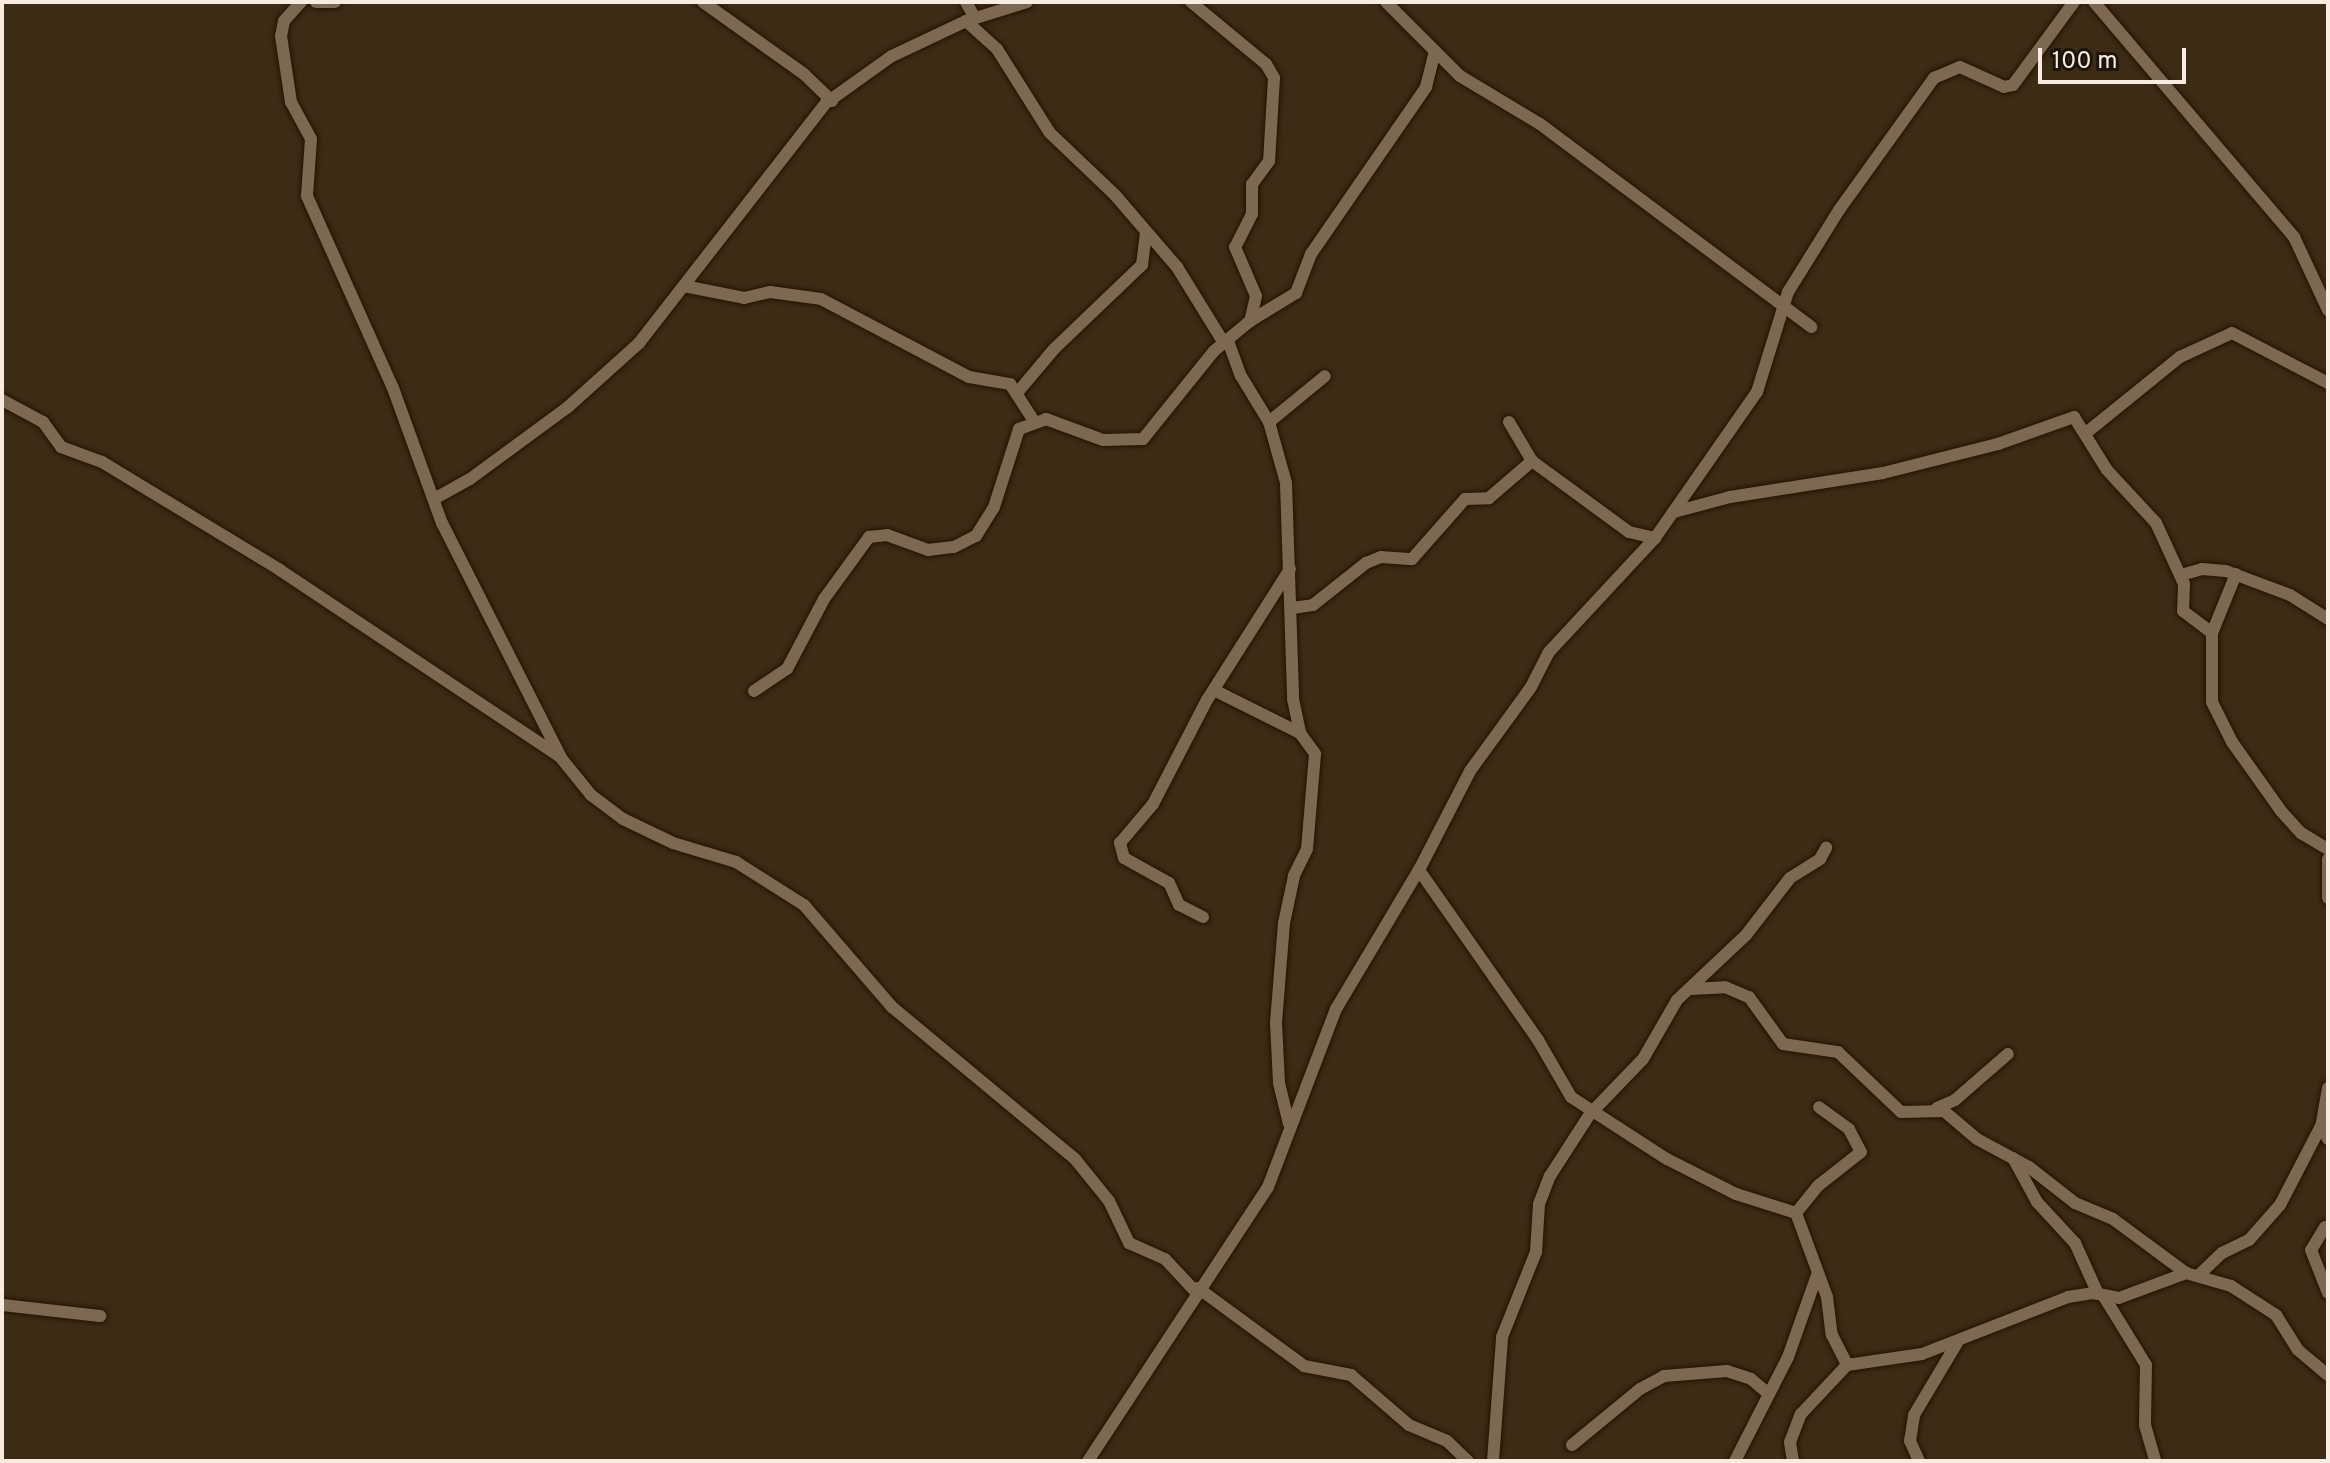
<!DOCTYPE html>
<style>
body{margin:0}
#map{position:relative;width:2330px;height:1463px;overflow:hidden;background:#3c2b15;font-family:Overpass,sans-serif}
div>[style]{position:absolute}
.roads{filter:drop-shadow(0 0 2px #231300) drop-shadow(0 0 2px #231300)}
.minor>*{height:12px;margin:-6px;padding:0 6px;transform-origin:6px;border-radius:6px;background:#7d6952}
span{translate:-50% -50%;white-space:nowrap;text-align:center;line-height:1.15;-webkit-text-stroke:8px #1d150c;paint-order:stroke}
.frame{position:absolute;inset:0;border:4px solid #f7ecdf;pointer-events:none}
.scale{position:absolute;left:2038px;top:48px;width:148px;height:36px;box-sizing:border-box;border:4px solid #f7ecdf;border-top:0;padding-left:10px;font-size:24px;line-height:28px;white-space:nowrap;color:#f7ecdf;-webkit-text-stroke:6px #1d150c;paint-order:stroke}
</style>
<div id="map">
<div class="roads">
<div class="minor">
<div style="left:301px;top:2px;width:25px;rotate:132deg"></div>
<div style="left:284px;top:21px;width:15px;rotate:101deg"></div>
<div style="left:281px;top:36px;width:67px;rotate:81.4deg"></div>
<div style="left:291px;top:102px;width:42px;rotate:61.6deg"></div>
<div style="left:311px;top:139px;width:57px;rotate:94deg"></div>
<div style="left:307px;top:196px;width:210px;rotate:65.9deg"></div>
<div style="left:393px;top:388px;width:144px;rotate:70.1deg"></div>
<div style="left:442px;top:523px;width:263px;rotate:63.1deg"></div>
<div style="left:561px;top:758px;width:48px;rotate:51deg"></div>
<div style="left:591px;top:795px;width:40px;rotate:37deg"></div>
<div style="left:623px;top:819px;width:55px;rotate:25.6deg"></div>
<div style="left:673px;top:843px;width:66px;rotate:16.8deg"></div>
<div style="left:736px;top:862px;width:80px;rotate:32.3deg"></div>
<div style="left:804px;top:905px;width:135px;rotate:49.2deg"></div>
<div style="left:892px;top:1007px;width:238px;rotate:39.7deg"></div>
<div style="left:1075px;top:1159px;width:54px;rotate:51deg"></div>
<div style="left:1109px;top:1201px;width:47px;rotate:64.5deg"></div>
<div style="left:1129px;top:1243px;width:39px;rotate:24deg"></div>
<div style="left:1165px;top:1259px;width:45px;rotate:46.8deg"></div>
<div style="left:316px;top:2px;width:19px"></div>
<div style="left:703px;top:2px;width:124px;rotate:35.5deg"></div>
<div style="left:804px;top:74px;width:39px;rotate:44deg"></div>
<div style="left:966px;top:2px;width:18px;rotate:61deg"></div>
<div style="left:1191px;top:2px;width:97px;rotate:39.6deg"></div>
<div style="left:1266px;top:64px;width:16px;rotate:60deg"></div>
<div style="left:1274px;top:78px;width:83px;rotate:93.4deg"></div>
<div style="left:1269px;top:161px;width:29px;rotate:126deg"></div>
<div style="left:1252px;top:184px;width:30px;rotate:90deg"></div>
<div style="left:1252px;top:214px;width:37px;rotate:117deg"></div>
<div style="left:1235px;top:247px;width:53px;rotate:66.8deg"></div>
<div style="left:1256px;top:296px;width:26px;rotate:103deg"></div>
<div style="left:1386px;top:2px;width:105px;rotate:45deg"></div>
<div style="left:1460px;top:76px;width:93px;rotate:31deg"></div>
<div style="left:1540px;top:124px;width:339px;rotate:36.8deg"></div>
<div style="left:2094px;top:2px;width:309px;rotate:49.6deg"></div>
<div style="left:2294px;top:237px;width:81px;rotate:65deg"></div>
<div style="left:966px;top:21px;width:42px;rotate:42.1deg"></div>
<div style="left:997px;top:49px;width:99px;rotate:57.8deg"></div>
<div style="left:1050px;top:133px;width:90px;rotate:43.6deg"></div>
<div style="left:1115px;top:195px;width:95px;rotate:49.3deg"></div>
<div style="left:1177px;top:267px;width:89px;rotate:58.3deg"></div>
<div style="left:684px;top:286px;width:61px;rotate:11.3deg"></div>
<div style="left:744px;top:298px;width:27px;rotate:-13deg"></div>
<div style="left:770px;top:292px;width:51px;rotate:7.8deg"></div>
<div style="left:821px;top:299px;width:167px;rotate:27.8deg"></div>
<div style="left:969px;top:377px;width:42px;rotate:9.7deg"></div>
<div style="left:1010px;top:384px;width:44px;rotate:57deg"></div>
<div style="left:1228px;top:341px;width:37px;rotate:70deg"></div>
<div style="left:1241px;top:376px;width:54px;rotate:58.7deg"></div>
<div style="left:1269px;top:422px;width:63px;rotate:74.4deg"></div>
<div style="left:1286px;top:483px;width:216px;rotate:88.1deg"></div>
<div style="left:1293px;top:699px;width:35px;rotate:78deg"></div>
<div style="left:1300px;top:733px;width:26px;rotate:54deg"></div>
<div style="left:1315px;top:754px;width:95px;rotate:94.8deg"></div>
<div style="left:1307px;top:849px;width:30px;rotate:116deg"></div>
<div style="left:1294px;top:876px;width:48px;rotate:102deg"></div>
<div style="left:1284px;top:923px;width:100px;rotate:94.6deg"></div>
<div style="left:1276px;top:1023px;width:60px;rotate:87.1deg"></div>
<div style="left:1279px;top:1083px;width:42px;rotate:76.3deg"></div>
<div style="left:1017px;top:393px;width:57px;rotate:-49.9deg"></div>
<div style="left:1054px;top:349px;width:122px;rotate:-43.7deg"></div>
<div style="left:1142px;top:265px;width:33px;rotate:-83deg"></div>
<div style="left:2px;top:400px;width:47px;rotate:28.2deg"></div>
<div style="left:43px;top:422px;width:31px;rotate:54deg"></div>
<div style="left:61px;top:447px;width:44px;rotate:20.1deg"></div>
<div style="left:102px;top:462px;width:208px;rotate:31.2deg"></div>
<div style="left:280px;top:570px;width:337px;rotate:33.7deg"></div>
<div style="left:1269px;top:422px;width:72px;rotate:-39.4deg"></div>
<div style="left:1509px;top:422px;width:45px;rotate:59.5deg"></div>
<div style="left:1532px;top:461px;width:120px;rotate:36.2deg"></div>
<div style="left:1629px;top:532px;width:27px;rotate:13deg"></div>
<div style="left:2086px;top:433px;width:121px;rotate:-39deg"></div>
<div style="left:2180px;top:357px;width:57px;rotate:-24.8deg"></div>
<div style="left:2232px;top:333px;width:108px;rotate:27.5deg"></div>
<div style="left:434px;top:499px;width:41px;rotate:-29.1deg"></div>
<div style="left:470px;top:479px;width:122px;rotate:-36.3deg"></div>
<div style="left:568px;top:407px;width:96px;rotate:-42deg"></div>
<div style="left:639px;top:343px;width:304px;rotate:-52.1deg"></div>
<div style="left:826px;top:103px;width:81px;rotate:-35.5deg"></div>
<div style="left:892px;top:56px;width:82px;rotate:-25.3deg"></div>
<div style="left:966px;top:21px;width:64px;rotate:-17.3deg"></div>
<div style="left:1674px;top:512px;width:58px;rotate:-15deg"></div>
<div style="left:1730px;top:497px;width:155px;rotate:-8.9deg"></div>
<div style="left:1883px;top:473px;width:119px;rotate:-14.2deg"></div>
<div style="left:1998px;top:444px;width:81px;rotate:-19.6deg"></div>
<div style="left:2074px;top:417px;width:62px;rotate:58.1deg"></div>
<div style="left:2107px;top:470px;width:72px;rotate:47.2deg"></div>
<div style="left:2156px;top:523px;width:67px;rotate:65.3deg"></div>
<div style="left:2184px;top:584px;width:27px;rotate:92deg"></div>
<div style="left:2183px;top:611px;width:36px;rotate:37deg"></div>
<div style="left:2236px;top:574px;width:64px;rotate:112.1deg"></div>
<div style="left:2212px;top:633px;width:69px;rotate:90deg"></div>
<div style="left:2212px;top:702px;width:45px;rotate:63.4deg"></div>
<div style="left:2232px;top:742px;width:85px;rotate:54.6deg"></div>
<div style="left:2281px;top:811px;width:30px;rotate:48deg"></div>
<div style="left:2301px;top:833px;width:31px;rotate:31deg"></div>
<div style="left:2181px;top:575px;width:22px;rotate:-16deg"></div>
<div style="left:2202px;top:569px;width:24px;rotate:5deg"></div>
<div style="left:2226px;top:571px;width:68px;rotate:20.6deg"></div>
<div style="left:2290px;top:595px;width:45px;rotate:32.3deg"></div>
<div style="left:1292px;top:608px;width:21px;rotate:-8deg"></div>
<div style="left:1313px;top:605px;width:68px;rotate:-38.4deg"></div>
<div style="left:1366px;top:563px;width:16px;rotate:-22deg"></div>
<div style="left:1381px;top:557px;width:31px;rotate:4deg"></div>
<div style="left:1412px;top:559px;width:80px;rotate:-48.5deg"></div>
<div style="left:1465px;top:499px;width:24px;rotate:-2deg"></div>
<div style="left:1489px;top:498px;width:57px;rotate:-40.7deg"></div>
<div style="left:1214px;top:690px;width:96px;rotate:26.6deg"></div>
<div style="left:754px;top:691px;width:40px;rotate:-34deg"></div>
<div style="left:787px;top:669px;width:79px;rotate:-62.1deg"></div>
<div style="left:824px;top:599px;width:77px;rotate:-54deg"></div>
<div style="left:869px;top:537px;width:18px;rotate:-6deg"></div>
<div style="left:887px;top:535px;width:44px;rotate:20.1deg"></div>
<div style="left:928px;top:550px;width:26px;rotate:-7deg"></div>
<div style="left:954px;top:547px;width:25px;rotate:-27deg"></div>
<div style="left:976px;top:536px;width:34px;rotate:-58deg"></div>
<div style="left:994px;top:507px;width:82px;rotate:-72.2deg"></div>
<div style="left:1019px;top:429px;width:29px;rotate:-20deg"></div>
<div style="left:1046px;top:419px;width:61px;rotate:20.2deg"></div>
<div style="left:1103px;top:440px;width:40px;rotate:-1.4deg"></div>
<div style="left:1143px;top:439px;width:113px;rotate:-51.1deg"></div>
<div style="left:1214px;top:351px;width:47px;rotate:-39.8deg"></div>
<div style="left:1250px;top:321px;width:54px;rotate:-31.3deg"></div>
<div style="left:1296px;top:293px;width:42px;rotate:-69deg"></div>
<div style="left:1311px;top:254px;width:203px;rotate:-55.4deg"></div>
<div style="left:1426px;top:87px;width:37px;rotate:-76deg"></div>
<div style="left:2328px;top:859px;width:39px;rotate:90deg"></div>
<div style="left:1419px;top:870px;width:208px;rotate:55deg"></div>
<div style="left:1538px;top:1040px;width:66px;rotate:59.9deg"></div>
<div style="left:1571px;top:1097px;width:114px;rotate:32.9deg"></div>
<div style="left:1667px;top:1159px;width:77px;rotate:26.9deg"></div>
<div style="left:1736px;top:1194px;width:63px;rotate:17.6deg"></div>
<div style="left:1203px;top:917px;width:27px;rotate:-153deg"></div>
<div style="left:1179px;top:905px;width:24px;rotate:-114deg"></div>
<div style="left:1169px;top:883px;width:51px;rotate:-150.9deg"></div>
<div style="left:1124px;top:858px;width:16px;rotate:-105deg"></div>
<div style="left:1120px;top:843px;width:51px;rotate:-49.8deg"></div>
<div style="left:1153px;top:804px;width:117px;rotate:-62.6deg"></div>
<div style="left:1207px;top:700px;width:155px;rotate:-57.6deg"></div>
<div style="left:1691px;top:989px;width:34px;rotate:-3deg"></div>
<div style="left:1725px;top:987px;width:26px;rotate:23deg"></div>
<div style="left:1749px;top:997px;width:58px;rotate:54.1deg"></div>
<div style="left:1783px;top:1044px;width:56px;rotate:8.3deg"></div>
<div style="left:1838px;top:1052px;width:87px;rotate:43.6deg"></div>
<div style="left:1901px;top:1112px;width:43px;rotate:-1.3deg"></div>
<div style="left:1944px;top:1111px;width:43px;rotate:40.3deg"></div>
<div style="left:1977px;top:1139px;width:59px;rotate:28.3deg"></div>
<div style="left:2029px;top:1167px;width:58px;rotate:38deg"></div>
<div style="left:2075px;top:1203px;width:41px;rotate:22.8deg"></div>
<div style="left:2113px;top:1219px;width:91px;rotate:36.5deg"></div>
<div style="left:2186px;top:1273px;width:47px;rotate:16.1deg"></div>
<div style="left:2231px;top:1286px;width:54px;rotate:32.8deg"></div>
<div style="left:2276px;top:1315px;width:41px;rotate:57.8deg"></div>
<div style="left:2298px;top:1350px;width:39px;rotate:40deg"></div>
<div style="left:2328px;top:1088px;width:39px;rotate:100deg"></div>
<div style="left:2321px;top:1126px;width:15px;rotate:62deg"></div>
<div style="left:1937px;top:1108px;width:20px;rotate:-24deg"></div>
<div style="left:1955px;top:1100px;width:70px;rotate:-41deg"></div>
<div style="left:2013px;top:1158px;width:50px;rotate:61.4deg"></div>
<div style="left:2037px;top:1202px;width:56px;rotate:47.2deg"></div>
<div style="left:2075px;top:1243px;width:56px;rotate:65.7deg"></div>
<div style="left:1796px;top:1213px;width:90px;rotate:69.7deg"></div>
<div style="left:1827px;top:1297px;width:38px;rotate:83deg"></div>
<div style="left:1832px;top:1335px;width:34px;rotate:63deg"></div>
<div style="left:1796px;top:1213px;width:36px;rotate:-51deg"></div>
<div style="left:1819px;top:1185px;width:53px;rotate:-38.2deg"></div>
<div style="left:1861px;top:1152px;width:26px;rotate:-118deg"></div>
<div style="left:1849px;top:1129px;width:37px;rotate:-144deg"></div>
<div style="left:2325px;top:1227px;width:27px;rotate:121deg"></div>
<div style="left:2311px;top:1250px;width:46px;rotate:68.4deg"></div>
<div style="left:2199px;top:1275px;width:32px;rotate:-44deg"></div>
<div style="left:2222px;top:1253px;width:30px;rotate:-26deg"></div>
<div style="left:2249px;top:1240px;width:47px;rotate:-48.5deg"></div>
<div style="left:2280px;top:1205px;width:89px;rotate:-62.6deg"></div>
<div style="left:1198px;top:1288px;width:132px;rotate:36.3deg"></div>
<div style="left:1304px;top:1366px;width:48px;rotate:10.8deg"></div>
<div style="left:1351px;top:1375px;width:77px;rotate:40.8deg"></div>
<div style="left:1409px;top:1425px;width:41px;rotate:22.8deg"></div>
<div style="left:1447px;top:1441px;width:29px;rotate:44deg"></div>
<div style="left:2103px;top:1295px;width:82px;rotate:58.4deg"></div>
<div style="left:2146px;top:1365px;width:60px;rotate:91deg"></div>
<div style="left:2145px;top:1425px;width:37px;rotate:74deg"></div>
<div style="left:2px;top:1305px;width:99px;rotate:6.4deg"></div>
<div style="left:1572px;top:1445px;width:88px;rotate:-39.5deg"></div>
<div style="left:1640px;top:1389px;width:27px;rotate:-28deg"></div>
<div style="left:1664px;top:1376px;width:63px;rotate:-4.5deg"></div>
<div style="left:1727px;top:1371px;width:25px;rotate:18deg"></div>
<div style="left:1751px;top:1379px;width:23px;rotate:40deg"></div>
<div style="left:1088px;top:1461px;width:328px;rotate:-56.7deg"></div>
<div style="left:1268px;top:1187px;width:191px;rotate:-69.1deg"></div>
<div style="left:1336px;top:1009px;width:162px;rotate:-59.2deg"></div>
<div style="left:1419px;top:870px;width:111px;rotate:-62.7deg"></div>
<div style="left:1470px;top:771px;width:104px;rotate:-54deg"></div>
<div style="left:1531px;top:687px;width:39px;rotate:-63deg"></div>
<div style="left:1549px;top:652px;width:156px;rotate:-47.1deg"></div>
<div style="left:1655px;top:538px;width:178px;rotate:-55.1deg"></div>
<div style="left:1757px;top:392px;width:105px;rotate:-72.8deg"></div>
<div style="left:1788px;top:292px;width:97px;rotate:-58.1deg"></div>
<div style="left:1839px;top:210px;width:163px;rotate:-54.3deg"></div>
<div style="left:1934px;top:78px;width:28px;rotate:-23deg"></div>
<div style="left:1960px;top:67px;width:48px;rotate:24.4deg"></div>
<div style="left:2004px;top:87px;width:9px;rotate:-13deg"></div>
<div style="left:2013px;top:85px;width:103px;rotate:-53.7deg"></div>
<div style="left:1493px;top:1461px;width:124px;rotate:-85.8deg"></div>
<div style="left:1502px;top:1337px;width:92px;rotate:-68.2deg"></div>
<div style="left:1536px;top:1252px;width:48px;rotate:-86.4deg"></div>
<div style="left:1539px;top:1204px;width:30px;rotate:-69deg"></div>
<div style="left:1550px;top:1176px;width:74px;rotate:-57.2deg"></div>
<div style="left:1590px;top:1114px;width:76px;rotate:-46.1deg"></div>
<div style="left:1643px;top:1059px;width:68px;rotate:-60deg"></div>
<div style="left:1677px;top:1000px;width:95px;rotate:-43.3deg"></div>
<div style="left:1746px;top:935px;width:72px;rotate:-52.3deg"></div>
<div style="left:1790px;top:878px;width:36px;rotate:-32deg"></div>
<div style="left:1820px;top:859px;width:13px;rotate:-61deg"></div>
<div style="left:1735px;top:1461px;width:117px;rotate:-63deg"></div>
<div style="left:1788px;top:1357px;width:87px;rotate:-70.5deg"></div>
<div style="left:1793px;top:1461px;width:19px;rotate:-99deg"></div>
<div style="left:1790px;top:1442px;width:30px;rotate:-69deg"></div>
<div style="left:1801px;top:1414px;width:67px;rotate:-46.8deg"></div>
<div style="left:1847px;top:1365px;width:76px;rotate:-8.3deg"></div>
<div style="left:1922px;top:1354px;width:157px;rotate:-21.3deg"></div>
<div style="left:2068px;top:1297px;width:25px;rotate:-9deg"></div>
<div style="left:2093px;top:1293px;width:26px;rotate:11deg"></div>
<div style="left:2119px;top:1298px;width:72px;rotate:-20.5deg"></div>
<div style="left:1919px;top:1461px;width:22px;rotate:-114deg"></div>
<div style="left:1910px;top:1441px;width:26px;rotate:-81deg"></div>
<div style="left:1914px;top:1415px;width:84px;rotate:-59.2deg"></div>
</div>
</div>
<div class="frame"></div>
<div class="scale">100 m</div>
</div>
